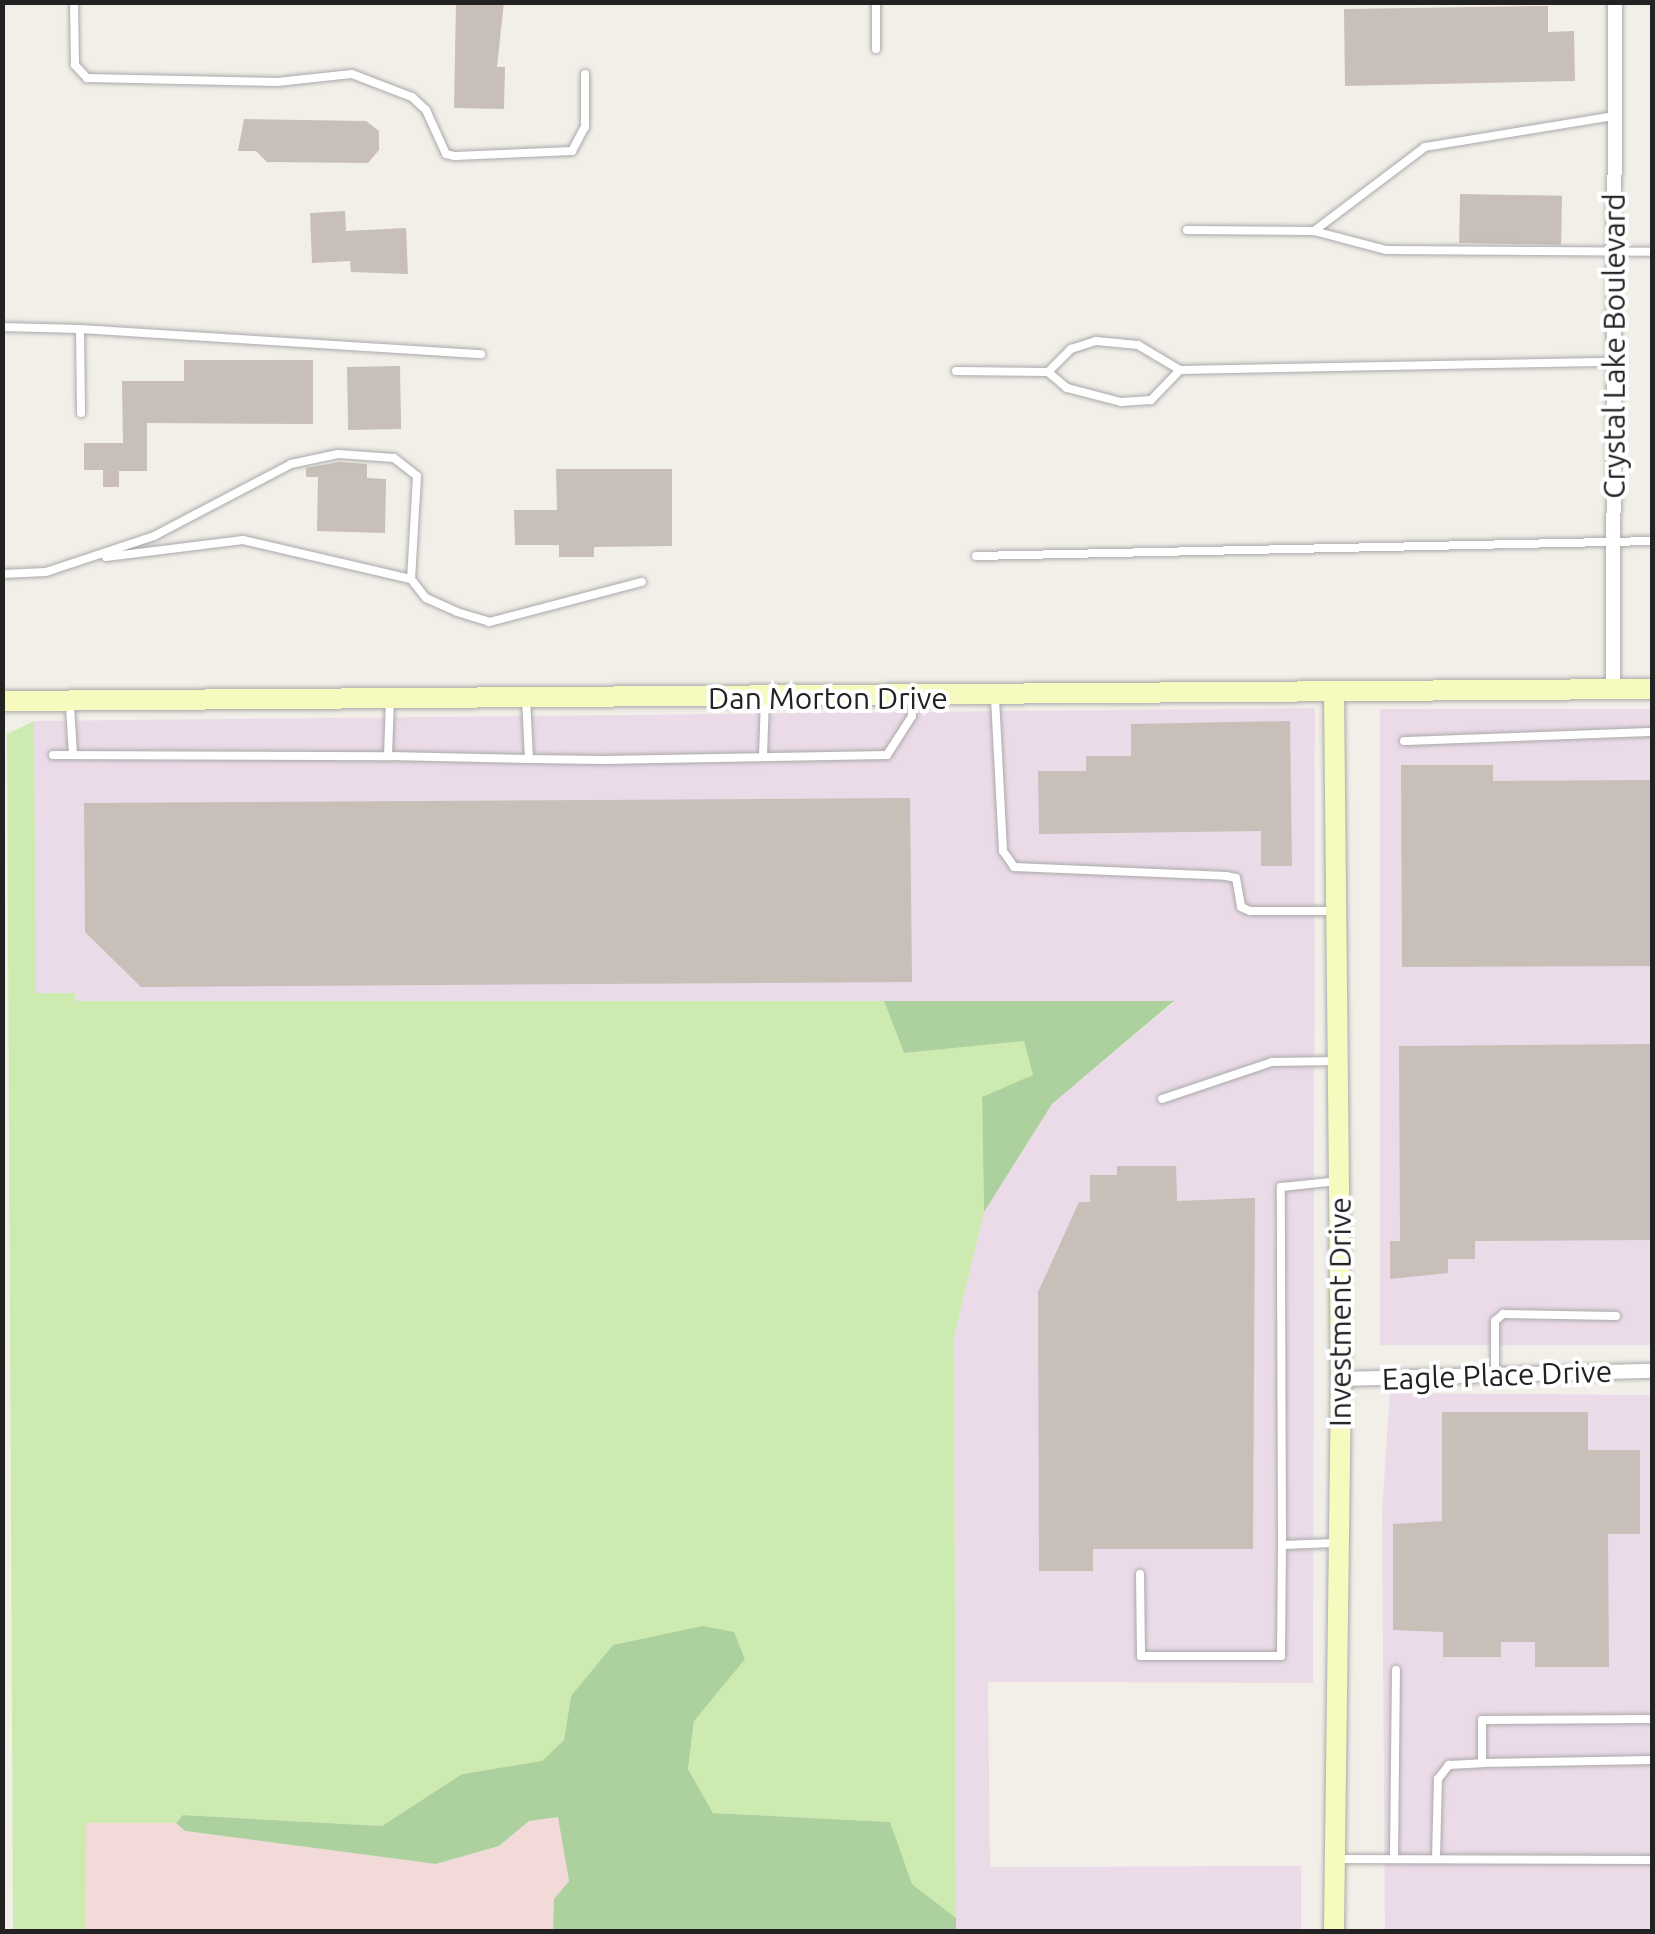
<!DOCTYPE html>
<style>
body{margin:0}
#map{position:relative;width:1655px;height:1934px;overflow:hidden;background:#f2efe9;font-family:Ubuntu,sans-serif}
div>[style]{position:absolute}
.commercial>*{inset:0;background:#f2dad9}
.industrial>*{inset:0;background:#ebdbe8;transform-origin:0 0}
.grass>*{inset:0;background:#cdebb0}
.forest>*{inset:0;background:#add19e}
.building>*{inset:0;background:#c7bfb8;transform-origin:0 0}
.roads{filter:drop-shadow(0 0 2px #a9a9a9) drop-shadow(0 0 2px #a9a9a9)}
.lane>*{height:8px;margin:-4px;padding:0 4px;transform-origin:4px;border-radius:4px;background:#fff}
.street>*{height:14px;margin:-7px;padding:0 7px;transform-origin:7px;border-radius:7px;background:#fff}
.secondary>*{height:20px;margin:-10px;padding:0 10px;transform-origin:10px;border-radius:10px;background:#f7fabf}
span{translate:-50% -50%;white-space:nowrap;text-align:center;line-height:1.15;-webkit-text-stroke:8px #fff;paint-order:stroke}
.street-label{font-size:30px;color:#222}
.frame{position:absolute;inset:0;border:5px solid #222;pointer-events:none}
</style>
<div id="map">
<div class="commercial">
<div style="clip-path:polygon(559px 1817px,569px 1881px,554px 1899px,553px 1931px,85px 1931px,85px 1823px,176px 1823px,185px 1831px,436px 1864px,499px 1846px,529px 1821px)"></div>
</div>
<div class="industrial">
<div style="clip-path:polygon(1315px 708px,1313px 1683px,988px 1682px,990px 1867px,1301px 1866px,1301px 1931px,956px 1931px,954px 1336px,984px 1212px,1052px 1104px,1173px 1003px,75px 1001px,74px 993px,35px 993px,34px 721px)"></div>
<div style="left:1380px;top:709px;width:272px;height:636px"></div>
<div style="clip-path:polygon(1390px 1393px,1652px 1395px,1652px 1931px,1385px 1932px,1382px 1510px)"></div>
</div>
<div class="grass">
<div style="clip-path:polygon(34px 721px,36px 993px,75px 993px,75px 1001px,884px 1001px,904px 1053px,1024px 1040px,1034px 1075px,982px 1098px,984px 1212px,954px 1337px,956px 1918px,912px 1884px,889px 1822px,713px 1813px,688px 1769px,694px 1721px,571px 1696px,564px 1740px,542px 1762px,462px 1774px,382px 1826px,183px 1815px,176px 1823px,86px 1823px,85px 1931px,13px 1931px,7px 734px)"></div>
</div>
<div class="forest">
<div style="clip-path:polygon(884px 1001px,1174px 1001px,1052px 1104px,984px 1212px,982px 1097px,1033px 1075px,1024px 1041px,904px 1053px)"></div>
<div style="clip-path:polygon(703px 1626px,734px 1632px,745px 1659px,694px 1721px,688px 1769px,713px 1813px,890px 1822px,912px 1884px,956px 1918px,956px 1931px,553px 1931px,554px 1899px,569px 1881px,558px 1817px,529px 1821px,499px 1846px,436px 1864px,185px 1831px,176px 1823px,183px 1815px,382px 1826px,462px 1774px,542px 1761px,564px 1740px,571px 1696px,613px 1645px)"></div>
</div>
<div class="building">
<div style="clip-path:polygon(456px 2px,504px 2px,497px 67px,505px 67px,504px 109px,454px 108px)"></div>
<div style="clip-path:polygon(1548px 6px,1548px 32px,1574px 31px,1575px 81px,1345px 86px,1344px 9px)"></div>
<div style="clip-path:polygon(244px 119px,366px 121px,379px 131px,379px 150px,368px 163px,267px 162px,256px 151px,238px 151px)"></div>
<div style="left:1460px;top:194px;width:102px;height:49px;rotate:1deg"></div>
<div style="clip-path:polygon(345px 211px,346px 231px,406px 228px,408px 274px,351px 272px,350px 261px,312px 263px,310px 213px)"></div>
<div style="clip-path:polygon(184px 360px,313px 360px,313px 424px,147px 423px,147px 471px,119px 471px,119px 487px,103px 487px,103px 470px,84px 470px,84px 443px,123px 443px,122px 381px,184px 381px)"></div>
<div style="left:400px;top:366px;width:63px;height:53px;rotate:89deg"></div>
<div style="clip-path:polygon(339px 462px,367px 464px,367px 478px,386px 479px,385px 533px,317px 531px,318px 477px,306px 477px,306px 468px)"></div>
<div style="clip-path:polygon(556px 469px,672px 469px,672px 546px,594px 547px,594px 557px,559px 557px,559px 545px,515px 545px,514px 510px,557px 510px)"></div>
<div style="clip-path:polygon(1290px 721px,1292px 866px,1261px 866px,1261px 831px,1039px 834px,1038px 771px,1086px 771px,1086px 756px,1131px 756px,1131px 724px)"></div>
<div style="clip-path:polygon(1401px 765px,1493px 765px,1493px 781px,1652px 780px,1652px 966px,1402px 967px)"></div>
<div style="clip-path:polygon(910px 798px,912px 982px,141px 987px,85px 932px,84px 803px)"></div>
<div style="clip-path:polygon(1652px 1044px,1652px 1240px,1475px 1241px,1475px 1259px,1448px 1259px,1448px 1273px,1390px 1279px,1390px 1241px,1400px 1241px,1399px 1046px)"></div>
<div style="clip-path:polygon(1117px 1166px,1176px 1166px,1177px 1201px,1255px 1198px,1253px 1549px,1093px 1549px,1093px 1571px,1039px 1571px,1038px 1292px,1079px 1202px,1090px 1202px,1090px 1175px,1117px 1175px)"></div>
<div style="clip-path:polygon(1442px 1412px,1588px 1412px,1588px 1450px,1640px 1450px,1640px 1534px,1608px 1534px,1609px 1667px,1535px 1667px,1535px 1642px,1501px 1642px,1501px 1657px,1443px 1657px,1443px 1632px,1393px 1630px,1393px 1524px,1442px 1521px)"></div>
</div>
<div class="roads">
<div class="lane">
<div style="left:74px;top:2px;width:63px;rotate:89.1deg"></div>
<div style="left:75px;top:65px;width:18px;rotate:47deg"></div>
<div style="left:87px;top:78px;width:190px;rotate:1.2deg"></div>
<div style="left:277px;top:82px;width:75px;rotate:-6.1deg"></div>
<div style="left:352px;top:74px;width:64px;rotate:21deg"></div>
<div style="left:412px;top:97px;width:19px;rotate:43deg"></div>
<div style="left:426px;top:110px;width:48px;rotate:65.6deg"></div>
<div style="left:446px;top:154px;width:9px;rotate:13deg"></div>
<div style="left:455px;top:156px;width:117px;rotate:-2.4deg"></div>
<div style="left:572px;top:151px;width:27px;rotate:-62deg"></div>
<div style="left:585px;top:127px;width:53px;rotate:-90deg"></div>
<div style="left:876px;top:49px;width:47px;rotate:-90deg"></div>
<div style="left:1187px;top:230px;width:127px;rotate:0.5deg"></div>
<div style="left:1314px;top:231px;width:74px;rotate:14.8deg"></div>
<div style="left:1386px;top:250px;width:266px;rotate:0.4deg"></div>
<div style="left:1314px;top:231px;width:139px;rotate:-37.1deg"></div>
<div style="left:1425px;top:147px;width:193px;rotate:-9.3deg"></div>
<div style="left:2px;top:327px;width:78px;rotate:1.5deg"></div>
<div style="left:80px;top:329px;width:84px;rotate:89.3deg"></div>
<div style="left:80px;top:329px;width:402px;rotate:3.6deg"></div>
<div style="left:1180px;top:370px;width:42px;rotate:134deg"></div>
<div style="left:1151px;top:400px;width:30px;rotate:176deg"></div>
<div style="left:1121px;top:402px;width:56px;rotate:-165.5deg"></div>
<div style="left:1067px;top:388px;width:25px;rotate:-140deg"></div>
<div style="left:1048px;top:372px;width:33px;rotate:-45deg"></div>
<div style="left:1071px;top:349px;width:26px;rotate:-18deg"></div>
<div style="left:1096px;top:341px;width:42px;rotate:5.4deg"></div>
<div style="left:1138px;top:345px;width:49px;rotate:30.8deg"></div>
<div style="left:1180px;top:370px;width:434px;rotate:-1.1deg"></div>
<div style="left:956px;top:371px;width:92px;rotate:0.6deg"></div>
<div style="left:976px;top:556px;width:676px;rotate:-1.27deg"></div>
<div style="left:106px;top:557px;width:138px;rotate:-7.1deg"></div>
<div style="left:243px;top:540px;width:172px;rotate:13.1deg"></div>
<div style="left:2px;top:574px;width:44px;rotate:-2.6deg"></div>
<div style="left:46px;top:572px;width:114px;rotate:-18.4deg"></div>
<div style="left:154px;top:536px;width:155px;rotate:-27.7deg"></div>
<div style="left:291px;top:464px;width:48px;rotate:-12deg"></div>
<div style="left:338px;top:454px;width:56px;rotate:4.1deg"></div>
<div style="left:394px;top:458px;width:29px;rotate:38deg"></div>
<div style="left:417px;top:476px;width:103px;rotate:93.3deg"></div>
<div style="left:411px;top:579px;width:24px;rotate:52deg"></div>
<div style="left:426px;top:598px;width:34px;rotate:24deg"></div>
<div style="left:457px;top:612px;width:34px;rotate:17deg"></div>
<div style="left:489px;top:622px;width:158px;rotate:-14.7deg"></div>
<div style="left:526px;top:698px;width:61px;rotate:87.2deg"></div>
<div style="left:529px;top:759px;width:74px;rotate:0.8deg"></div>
<div style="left:603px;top:760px;width:284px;rotate:-1deg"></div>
<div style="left:887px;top:755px;width:46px;rotate:-57.3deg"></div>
<div style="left:912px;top:716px;width:19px;rotate:-93deg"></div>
<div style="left:995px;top:698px;width:153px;rotate:87deg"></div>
<div style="left:1003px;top:851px;width:19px;rotate:55deg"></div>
<div style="left:1014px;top:867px;width:212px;rotate:2.4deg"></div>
<div style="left:1226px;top:876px;width:10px;rotate:11deg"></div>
<div style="left:1236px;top:878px;width:29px;rotate:80deg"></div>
<div style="left:1241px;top:907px;width:10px;rotate:24deg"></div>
<div style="left:1250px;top:911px;width:86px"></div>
<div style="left:390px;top:699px;width:57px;rotate:92deg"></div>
<div style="left:388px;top:756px;width:141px;rotate:1.2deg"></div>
<div style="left:70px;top:705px;width:50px;rotate:86.6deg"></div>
<div style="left:1404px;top:741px;width:248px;rotate:-2.1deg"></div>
<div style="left:53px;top:755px;width:335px;rotate:0.2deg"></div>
<div style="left:763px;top:756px;width:58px;rotate:-88deg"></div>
<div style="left:1162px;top:1099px;width:116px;rotate:-18.6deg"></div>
<div style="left:1272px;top:1062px;width:66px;rotate:-0.9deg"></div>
<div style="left:1495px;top:1374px;width:53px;rotate:-90deg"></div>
<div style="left:1495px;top:1321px;width:11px;rotate:-41deg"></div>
<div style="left:1503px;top:1314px;width:113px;rotate:1deg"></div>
<div style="left:1282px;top:1545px;width:358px;rotate:-90.2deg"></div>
<div style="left:1281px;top:1187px;width:58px;rotate:-5.9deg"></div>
<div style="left:1140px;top:1574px;width:82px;rotate:89.3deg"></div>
<div style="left:1141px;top:1656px;width:140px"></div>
<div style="left:1281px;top:1656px;width:111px;rotate:-89.5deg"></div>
<div style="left:1282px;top:1545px;width:53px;rotate:-2.2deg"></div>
<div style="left:1652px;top:1719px;width:170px;rotate:179.7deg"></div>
<div style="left:1482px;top:1720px;width:43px;rotate:90deg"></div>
<div style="left:1482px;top:1763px;width:170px;rotate:-1deg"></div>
<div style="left:1394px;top:1858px;width:188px;rotate:-89.4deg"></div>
<div style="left:1335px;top:1859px;width:317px;rotate:0.2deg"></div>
<div style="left:1436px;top:1859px;width:80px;rotate:-88.6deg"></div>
<div style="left:1438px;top:1779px;width:18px;rotate:-52deg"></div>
<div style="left:1449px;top:1765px;width:33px;rotate:-3deg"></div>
</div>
<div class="street">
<div style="left:1613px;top:689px;width:687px;rotate:-89.83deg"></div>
<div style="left:1341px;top:1379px;width:311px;rotate:-1.5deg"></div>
</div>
<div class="secondary">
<div style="left:1334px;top:692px;width:687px;rotate:89.42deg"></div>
<div style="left:1341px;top:1379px;width:553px;rotate:90.73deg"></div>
<div style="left:2px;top:701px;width:1650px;rotate:-0.42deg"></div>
</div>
</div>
<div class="street-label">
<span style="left:1614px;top:346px;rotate:-90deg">Crystal Lake Boulevard</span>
<span style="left:828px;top:698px">Dan Morton Drive</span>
<span style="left:1340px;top:1312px;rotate:-90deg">Investment Drive</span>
<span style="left:1497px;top:1375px;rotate:-2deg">Eagle Place Drive</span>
</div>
<div class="frame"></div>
</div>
